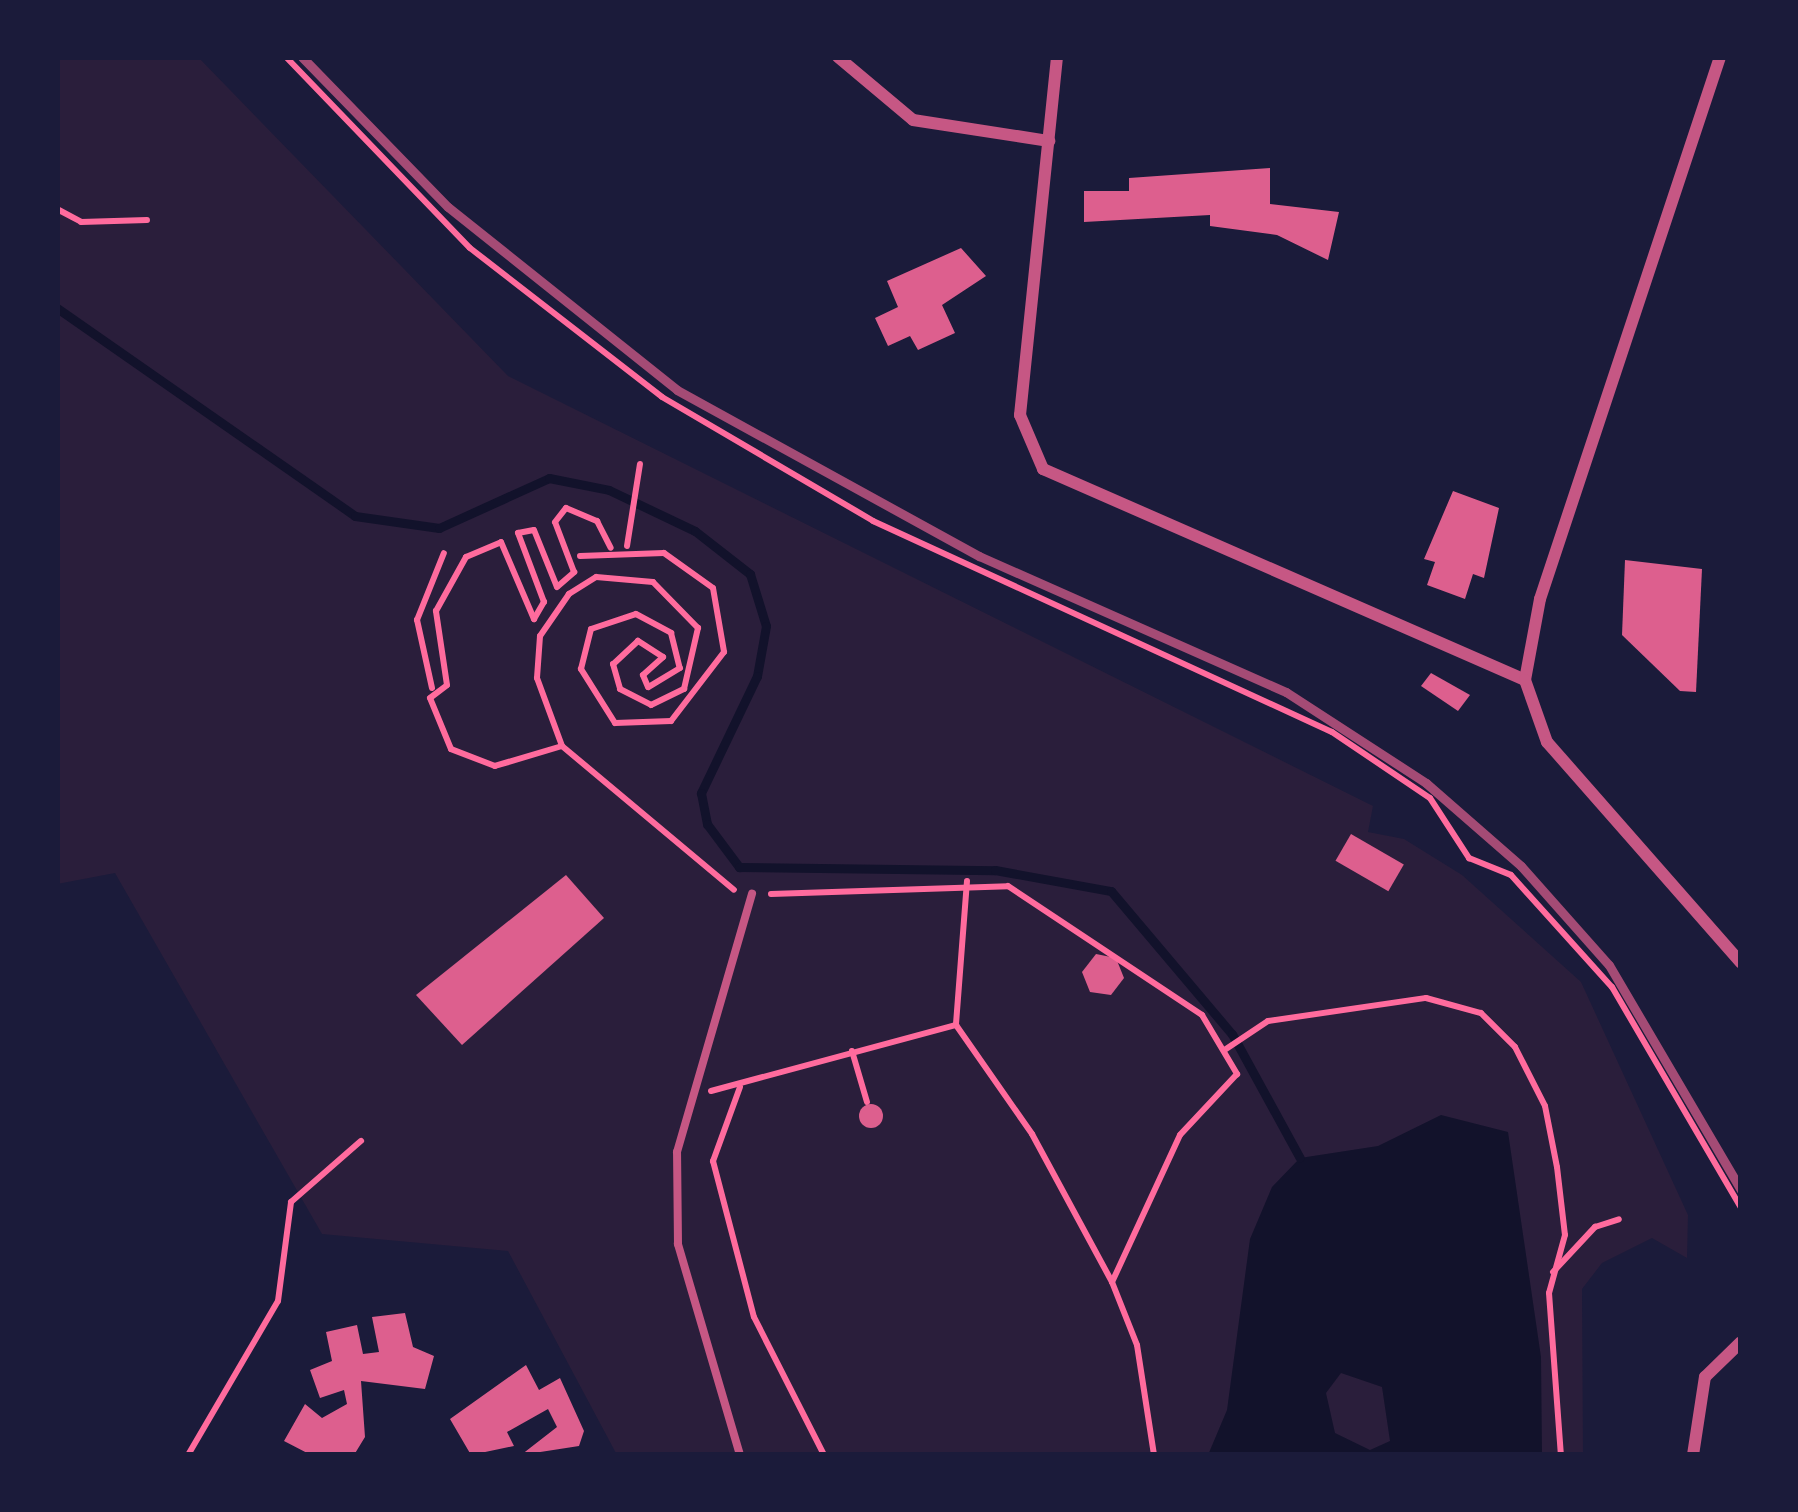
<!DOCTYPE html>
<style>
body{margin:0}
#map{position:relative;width:1798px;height:1512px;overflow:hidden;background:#1b1b3a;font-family:Literata,serif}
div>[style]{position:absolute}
.green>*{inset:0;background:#2a1e3b}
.water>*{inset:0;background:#12122b}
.stream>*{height:9px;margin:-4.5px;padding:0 4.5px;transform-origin:4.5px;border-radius:4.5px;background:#12122b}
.building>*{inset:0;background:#dd5f8e;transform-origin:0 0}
.round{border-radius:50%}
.path>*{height:6px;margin:-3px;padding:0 3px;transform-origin:3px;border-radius:3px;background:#ff6b9d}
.service>*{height:8px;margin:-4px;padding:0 4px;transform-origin:4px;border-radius:4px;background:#c65784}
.minor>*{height:12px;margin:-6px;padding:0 6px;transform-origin:6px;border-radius:6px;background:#c65784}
.rail>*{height:9px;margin:-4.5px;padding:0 4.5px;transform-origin:4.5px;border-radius:4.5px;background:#a44b75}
span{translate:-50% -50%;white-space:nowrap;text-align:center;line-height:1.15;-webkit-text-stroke:12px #1b1b3a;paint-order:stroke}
.frame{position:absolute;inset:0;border:60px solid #1b1b3a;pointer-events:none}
</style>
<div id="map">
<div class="green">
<div style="clip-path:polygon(57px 57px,198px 57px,508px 376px,1373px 806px,1368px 832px,1404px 839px,1462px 875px,1581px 982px,1688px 1215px,1687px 1258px,1652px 1238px,1602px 1263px,1582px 1289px,1583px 1455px,617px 1455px,508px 1251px,322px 1234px,115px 873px,57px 884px)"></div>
</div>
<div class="water">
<div style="clip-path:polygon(evenodd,1441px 1115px,1508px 1132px,1541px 1357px,1542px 1455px,1208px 1455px,1227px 1410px,1250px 1239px,1272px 1187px,1300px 1158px,1378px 1146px,1441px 1115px,1341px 1373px,1382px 1387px,1390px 1441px,1370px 1450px,1335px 1433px,1326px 1393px,1341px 1373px)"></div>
</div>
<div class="stream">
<div style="left:57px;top:308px;width:363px;rotate:34.9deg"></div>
<div style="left:355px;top:516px;width:85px;rotate:8.1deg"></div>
<div style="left:439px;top:528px;width:121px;rotate:-24.4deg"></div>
<div style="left:549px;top:478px;width:61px;rotate:11.3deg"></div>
<div style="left:609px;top:490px;width:95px;rotate:25.5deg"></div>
<div style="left:695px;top:531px;width:70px;rotate:38deg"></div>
<div style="left:750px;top:574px;width:54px;rotate:72.9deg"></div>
<div style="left:766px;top:626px;width:51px;rotate:100.2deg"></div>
<div style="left:757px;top:676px;width:130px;rotate:115.6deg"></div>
<div style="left:701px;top:793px;width:32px;rotate:79deg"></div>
<div style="left:707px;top:824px;width:54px;rotate:53.3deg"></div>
<div style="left:739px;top:867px;width:256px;rotate:0.7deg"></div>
<div style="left:995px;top:870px;width:118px;rotate:10.3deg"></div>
<div style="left:1111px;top:891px;width:187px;rotate:49.8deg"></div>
<div style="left:1232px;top:1034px;width:141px;rotate:61.3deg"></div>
</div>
<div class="building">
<div style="clip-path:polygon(1270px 168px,1270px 204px,1339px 212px,1328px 260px,1277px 235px,1210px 226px,1210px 215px,1084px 222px,1084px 191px,1129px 191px,1129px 178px)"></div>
<div style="clip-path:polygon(961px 248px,986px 276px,942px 305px,955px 333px,918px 350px,910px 336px,888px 346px,875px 318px,898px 307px,887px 281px)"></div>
<div style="clip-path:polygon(1453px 491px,1499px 508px,1484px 578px,1473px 574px,1465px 599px,1427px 585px,1435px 562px,1424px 559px)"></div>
<div style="clip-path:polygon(1625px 560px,1702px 569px,1696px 692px,1680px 691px,1622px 635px)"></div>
<div style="clip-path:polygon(1431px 673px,1470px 695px,1458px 711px,1421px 686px)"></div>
<div style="left:1351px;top:834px;width:61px;height:31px;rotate:30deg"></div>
<div style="clip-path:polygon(566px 875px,604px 918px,462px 1045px,416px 995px)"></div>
<div style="clip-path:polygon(1096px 954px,1116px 958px,1124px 978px,1111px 995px,1090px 992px,1082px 972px)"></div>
<div class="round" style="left:859px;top:1104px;width:24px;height:24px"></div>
<div style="clip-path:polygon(405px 1313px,413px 1347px,434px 1356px,425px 1389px,361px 1381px,365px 1437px,354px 1455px,311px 1455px,284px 1441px,305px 1404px,322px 1418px,347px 1404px,344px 1390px,320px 1398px,310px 1370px,332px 1361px,326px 1332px,357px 1325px,363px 1354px,379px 1352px,372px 1317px)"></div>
<div style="clip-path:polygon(526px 1365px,539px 1390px,560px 1378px,584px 1431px,579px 1446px,521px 1455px,557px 1427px,548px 1409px,507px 1432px,514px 1446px,471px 1455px,450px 1419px)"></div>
</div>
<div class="path">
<div style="left:286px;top:57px;width:265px;rotate:46.1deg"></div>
<div style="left:470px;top:248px;width:243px;rotate:37.8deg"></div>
<div style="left:662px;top:397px;width:245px;rotate:30.4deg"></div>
<div style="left:873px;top:521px;width:505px;rotate:24.69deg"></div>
<div style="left:1332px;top:732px;width:118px;rotate:34deg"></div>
<div style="left:1430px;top:798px;width:72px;rotate:57deg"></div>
<div style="left:1469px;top:858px;width:45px;rotate:22deg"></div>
<div style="left:1511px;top:875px;width:151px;rotate:48deg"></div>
<div style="left:1612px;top:987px;width:256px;rotate:59.7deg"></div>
<div style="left:57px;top:209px;width:27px;rotate:28deg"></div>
<div style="left:81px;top:222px;width:66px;rotate:-1.7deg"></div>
<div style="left:627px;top:546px;width:83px;rotate:-81deg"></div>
<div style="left:580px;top:556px;width:84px;rotate:-2deg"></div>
<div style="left:664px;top:553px;width:60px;rotate:35.5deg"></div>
<div style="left:713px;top:588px;width:65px;rotate:80.2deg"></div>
<div style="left:724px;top:652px;width:87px;rotate:127.5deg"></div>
<div style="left:671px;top:721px;width:56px;rotate:178deg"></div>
<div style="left:615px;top:723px;width:64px;rotate:-122.2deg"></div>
<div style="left:581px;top:669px;width:41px;rotate:-76deg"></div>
<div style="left:591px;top:629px;width:47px;rotate:-18.4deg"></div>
<div style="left:636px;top:614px;width:40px;rotate:28deg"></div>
<div style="left:671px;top:633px;width:36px;rotate:76deg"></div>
<div style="left:680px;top:668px;width:37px;rotate:149deg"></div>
<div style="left:648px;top:687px;width:13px;rotate:-113deg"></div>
<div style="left:643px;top:675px;width:27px;rotate:-42deg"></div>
<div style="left:663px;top:657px;width:30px;rotate:-147deg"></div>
<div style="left:638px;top:641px;width:34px;rotate:137deg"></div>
<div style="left:613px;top:664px;width:26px;rotate:74deg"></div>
<div style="left:620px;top:689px;width:35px;rotate:27deg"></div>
<div style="left:651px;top:705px;width:37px;rotate:-26deg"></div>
<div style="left:684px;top:689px;width:63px;rotate:-77.1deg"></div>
<div style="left:698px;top:628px;width:64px;rotate:-134.4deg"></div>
<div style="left:653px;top:582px;width:57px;rotate:-175deg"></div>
<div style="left:596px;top:577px;width:32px;rotate:148deg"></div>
<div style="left:569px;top:594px;width:51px;rotate:124.6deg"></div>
<div style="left:540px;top:636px;width:42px;rotate:94.1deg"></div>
<div style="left:537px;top:678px;width:72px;rotate:69.8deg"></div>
<div style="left:562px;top:746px;width:224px;rotate:39.9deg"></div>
<div style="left:432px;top:688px;width:70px;rotate:-102.4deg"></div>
<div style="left:417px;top:620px;width:72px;rotate:-68.1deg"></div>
<div style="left:562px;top:746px;width:70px;rotate:163.4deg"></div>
<div style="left:495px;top:766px;width:47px;rotate:-158.9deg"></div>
<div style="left:451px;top:749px;width:55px;rotate:-112.4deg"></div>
<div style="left:430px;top:698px;width:21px;rotate:-37deg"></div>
<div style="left:447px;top:685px;width:75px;rotate:-98.5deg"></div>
<div style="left:436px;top:611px;width:62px;rotate:-60.9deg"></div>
<div style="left:466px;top:557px;width:38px;rotate:-23deg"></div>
<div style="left:501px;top:542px;width:84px;rotate:66.8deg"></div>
<div style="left:534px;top:619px;width:20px;rotate:-60deg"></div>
<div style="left:544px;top:602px;width:74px;rotate:-110.6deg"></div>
<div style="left:518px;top:533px;width:16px;rotate:-11deg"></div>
<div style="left:534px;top:530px;width:61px;rotate:68deg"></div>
<div style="left:557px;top:587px;width:23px;rotate:-41deg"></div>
<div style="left:574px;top:572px;width:53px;rotate:-110.8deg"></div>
<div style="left:555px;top:522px;width:18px;rotate:-52deg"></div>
<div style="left:566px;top:508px;width:34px;rotate:23deg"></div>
<div style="left:597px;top:521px;width:30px;rotate:63deg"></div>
<div style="left:967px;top:881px;width:144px;rotate:94.4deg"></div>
<div style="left:956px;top:1025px;width:133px;rotate:55.1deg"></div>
<div style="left:1032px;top:1134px;width:168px;rotate:61.6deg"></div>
<div style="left:1112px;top:1282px;width:68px;rotate:68.4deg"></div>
<div style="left:1137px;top:1345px;width:111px;rotate:81.2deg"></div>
<div style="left:771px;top:894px;width:237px;rotate:-1.9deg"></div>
<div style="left:1008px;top:886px;width:233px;rotate:33.6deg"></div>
<div style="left:1202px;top:1015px;width:69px;rotate:59.3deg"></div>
<div style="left:1237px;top:1074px;width:83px;rotate:133.1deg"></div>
<div style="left:1180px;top:1135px;width:162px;rotate:114.8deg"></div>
<div style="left:1226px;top:1049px;width:50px;rotate:-33.7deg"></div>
<div style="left:1268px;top:1021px;width:160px;rotate:-8.3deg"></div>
<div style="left:1426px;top:998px;width:57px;rotate:15.3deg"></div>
<div style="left:1481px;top:1013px;width:48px;rotate:45deg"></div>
<div style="left:1515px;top:1047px;width:66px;rotate:63deg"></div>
<div style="left:1545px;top:1106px;width:62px;rotate:78.9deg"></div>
<div style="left:1557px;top:1167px;width:68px;rotate:83.3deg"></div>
<div style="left:1565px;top:1235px;width:60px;rotate:105.4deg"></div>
<div style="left:1549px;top:1293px;width:162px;rotate:85.8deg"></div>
<div style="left:852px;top:1051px;width:53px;rotate:73.6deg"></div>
<div style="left:740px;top:1087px;width:79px;rotate:110deg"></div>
<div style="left:713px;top:1161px;width:161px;rotate:75.3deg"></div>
<div style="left:754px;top:1317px;width:155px;rotate:63.1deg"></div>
<div style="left:711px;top:1091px;width:254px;rotate:-15.1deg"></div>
<div style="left:1553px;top:1272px;width:62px;rotate:-47deg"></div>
<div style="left:1595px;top:1227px;width:25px;rotate:-18deg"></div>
<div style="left:188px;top:1455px;width:178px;rotate:-59.7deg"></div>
<div style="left:278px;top:1301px;width:100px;rotate:-82.5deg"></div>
<div style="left:291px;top:1202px;width:93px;rotate:-41.1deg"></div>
</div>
<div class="service">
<div style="left:740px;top:1455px;width:220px;rotate:-106.4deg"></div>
<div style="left:678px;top:1244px;width:92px;rotate:-90.6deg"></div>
<div style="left:677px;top:1152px;width:269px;rotate:-73.8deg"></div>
</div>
<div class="minor">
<div style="left:838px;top:57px;width:98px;rotate:40deg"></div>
<div style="left:913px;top:120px;width:138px;rotate:8.8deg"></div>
<div style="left:1057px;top:57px;width:360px;rotate:95.9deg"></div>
<div style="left:1020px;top:415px;width:59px;rotate:66.9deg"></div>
<div style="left:1043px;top:469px;width:526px;rotate:23.64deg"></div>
<div style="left:1720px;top:57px;width:571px;rotate:108.37deg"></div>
<div style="left:1540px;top:599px;width:82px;rotate:100.5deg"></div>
<div style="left:1525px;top:680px;width:66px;rotate:70.5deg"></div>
<div style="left:1547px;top:742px;width:294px;rotate:48.7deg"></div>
<div style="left:1693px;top:1455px;width:79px;rotate:-81.3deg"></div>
<div style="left:1705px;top:1377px;width:50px;rotate:-44.2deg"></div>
</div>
<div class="rail">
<div style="left:302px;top:57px;width:209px;rotate:45.8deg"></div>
<div style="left:448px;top:207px;width:293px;rotate:38.6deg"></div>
<div style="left:677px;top:390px;width:345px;rotate:28.8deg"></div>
<div style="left:979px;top:556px;width:336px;rotate:23.9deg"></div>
<div style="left:1286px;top:692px;width:167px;rotate:33deg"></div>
<div style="left:1426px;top:783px;width:126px;rotate:41.1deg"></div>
<div style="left:1521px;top:866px;width:132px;rotate:48.4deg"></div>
<div style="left:1609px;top:965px;width:261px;rotate:59.6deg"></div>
</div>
<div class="frame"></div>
</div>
